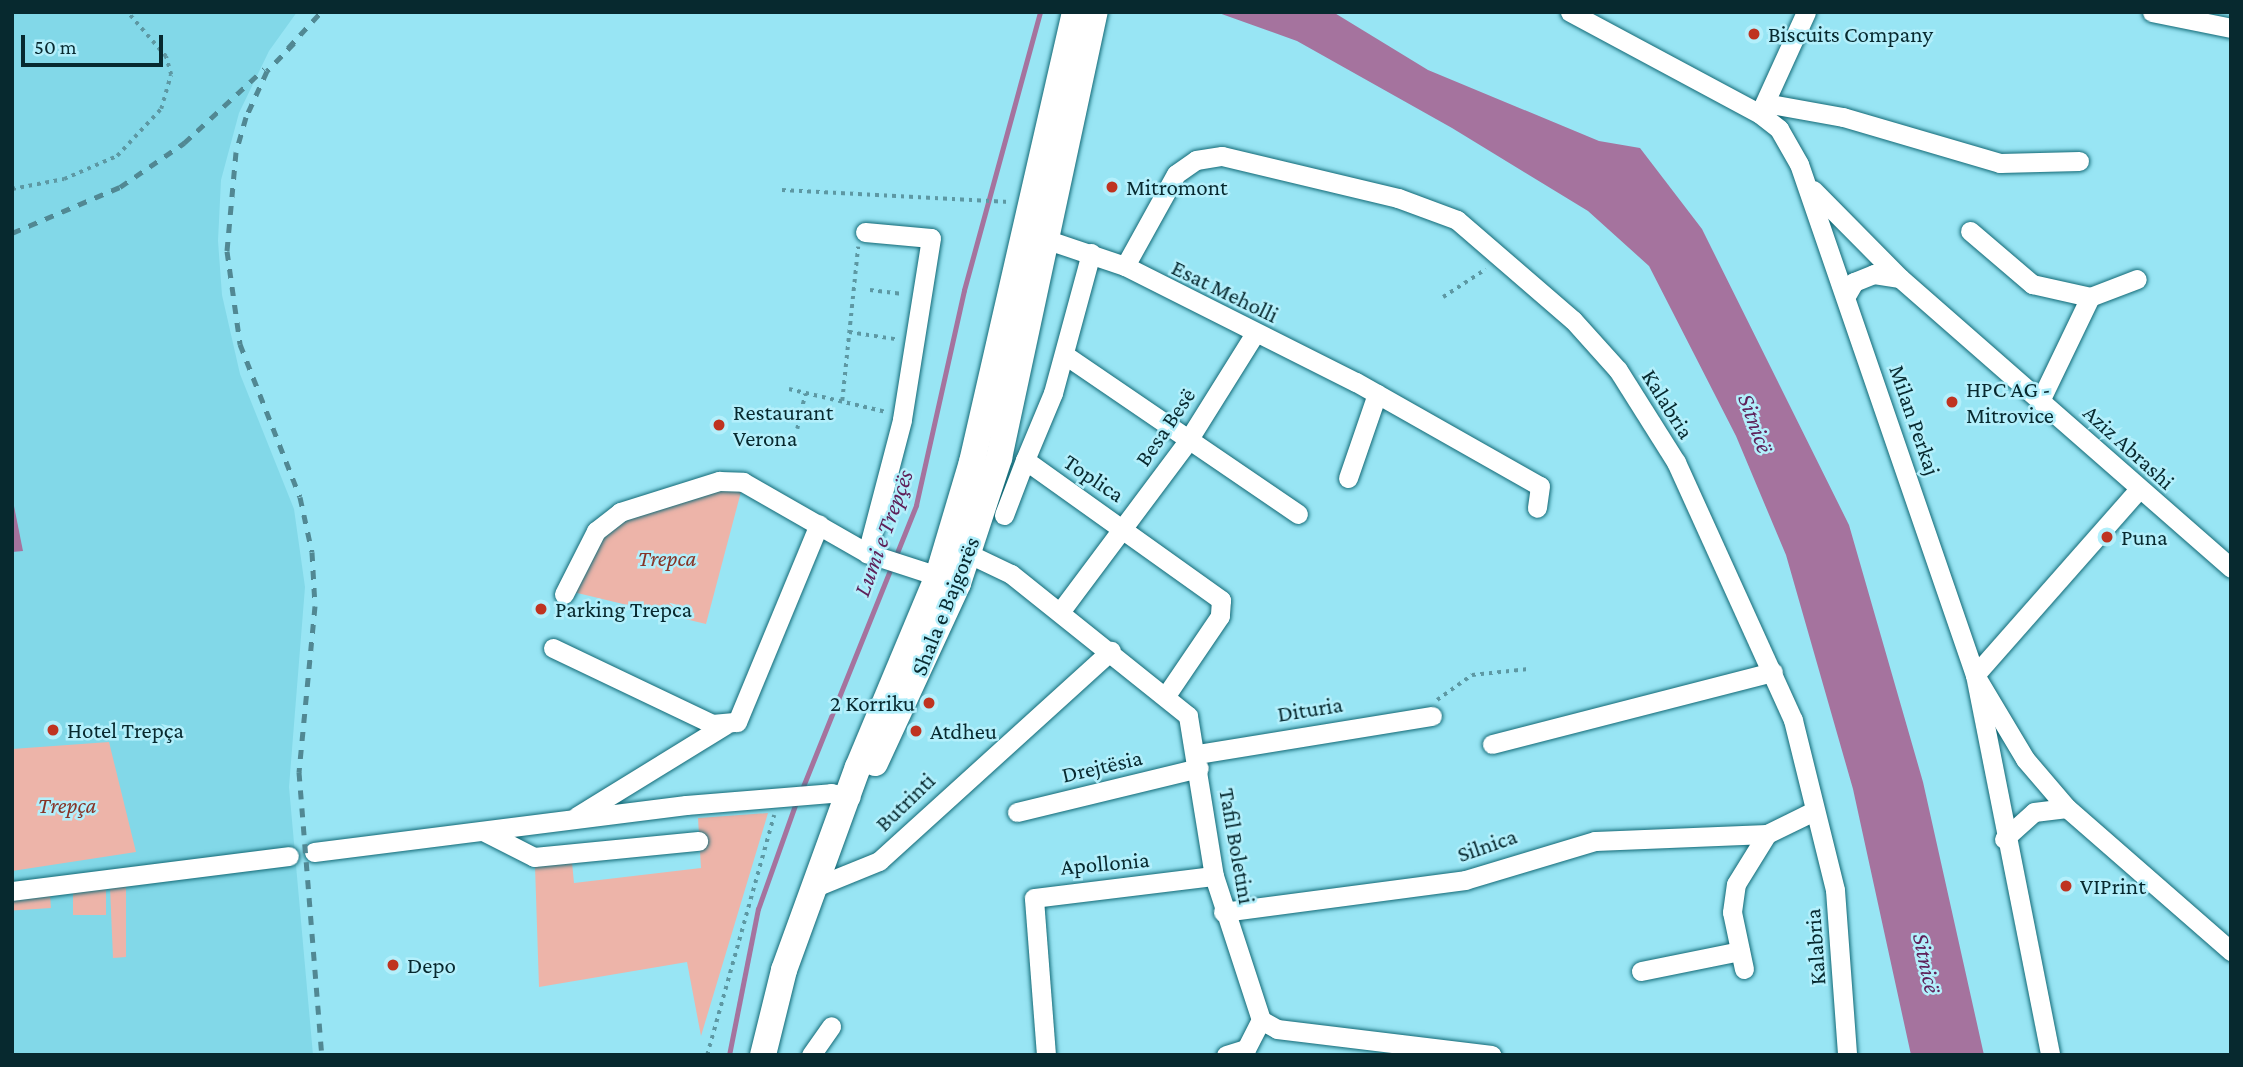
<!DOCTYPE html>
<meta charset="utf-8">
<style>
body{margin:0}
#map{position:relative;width:2243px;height:1067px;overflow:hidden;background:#98e5f4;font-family:"Crimson Pro",serif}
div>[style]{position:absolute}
.built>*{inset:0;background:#82d8e8}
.green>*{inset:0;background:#edb4a9;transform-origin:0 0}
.water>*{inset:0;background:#a5739e}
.stream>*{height:5px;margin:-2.5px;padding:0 2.5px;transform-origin:2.5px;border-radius:2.5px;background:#a5739e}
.path>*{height:3.5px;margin-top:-1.75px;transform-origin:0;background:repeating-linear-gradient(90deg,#5d98a3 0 3.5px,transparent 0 8.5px)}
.roads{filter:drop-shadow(0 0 2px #126976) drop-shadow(0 0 2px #126976)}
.minor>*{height:19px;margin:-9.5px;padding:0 9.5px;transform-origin:9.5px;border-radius:9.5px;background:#fff}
.major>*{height:26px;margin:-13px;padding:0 13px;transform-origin:13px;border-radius:13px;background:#fff}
.rail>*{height:5px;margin-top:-2.5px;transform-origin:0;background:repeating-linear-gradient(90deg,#518893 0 9px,transparent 0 18px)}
.dots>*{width:19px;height:19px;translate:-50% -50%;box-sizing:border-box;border:4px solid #b3effb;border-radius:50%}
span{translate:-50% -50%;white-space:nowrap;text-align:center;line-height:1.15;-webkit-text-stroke:5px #b3effb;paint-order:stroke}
.poi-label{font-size:23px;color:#07292f}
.left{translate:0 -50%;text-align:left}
.right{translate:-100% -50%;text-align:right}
.street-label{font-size:23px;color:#07292f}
.park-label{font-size:23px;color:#873427;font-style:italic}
.water-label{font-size:24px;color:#5e2059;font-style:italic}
.frame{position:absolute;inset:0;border:14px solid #07292f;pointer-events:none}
.scale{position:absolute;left:21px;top:35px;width:142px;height:32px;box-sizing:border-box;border:4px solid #07292f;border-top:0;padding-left:9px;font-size:21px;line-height:24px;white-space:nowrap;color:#07292f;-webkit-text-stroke:5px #b3effb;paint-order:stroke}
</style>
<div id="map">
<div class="built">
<div style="clip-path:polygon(12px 12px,297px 12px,269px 51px,239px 113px,221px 180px,218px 241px,222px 295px,240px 374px,294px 509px,305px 587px,289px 787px,313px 1055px,12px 1055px)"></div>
</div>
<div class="green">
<div style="clip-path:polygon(742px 488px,706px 624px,569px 591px,596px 542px,618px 518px,683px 494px)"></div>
<div style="clip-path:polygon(109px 742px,136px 852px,12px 871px,12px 749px)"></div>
<div style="clip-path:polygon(768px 813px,701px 1036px,687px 962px,539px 987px,535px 866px,572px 862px,574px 883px,701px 868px,698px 818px)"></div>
<div style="clip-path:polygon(126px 886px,126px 957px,113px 958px,110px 887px)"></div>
<div style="left:106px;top:889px;width:26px;height:33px;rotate:90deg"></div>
<div style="left:50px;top:894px;width:14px;height:38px;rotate:86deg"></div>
</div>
<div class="water">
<div style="clip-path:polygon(1216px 12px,1333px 12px,1428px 70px,1599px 141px,1640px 148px,1702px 229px,1849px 525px,1923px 782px,1984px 1055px,1911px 1055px,1853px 789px,1786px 555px,1736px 436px,1649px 266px,1588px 211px,1452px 128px,1297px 41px)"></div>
<div style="clip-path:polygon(12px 496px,23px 551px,12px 552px)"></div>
</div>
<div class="stream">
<div style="left:802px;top:789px;width:306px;rotate:-68.1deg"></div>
<div style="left:916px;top:505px;width:220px;rotate:-77.4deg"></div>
<div style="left:964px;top:290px;width:288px;rotate:-74.7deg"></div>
<div style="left:729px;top:1055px;width:149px;rotate:-78.8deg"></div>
<div style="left:758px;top:909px;width:114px;rotate:-70.4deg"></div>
</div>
<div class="path">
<div style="left:12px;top:189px;width:53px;rotate:-10.9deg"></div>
<div style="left:64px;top:179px;width:58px;rotate:-23.5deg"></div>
<div style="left:117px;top:156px;width:64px;rotate:-46.9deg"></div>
<div style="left:161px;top:109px;width:35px;rotate:-74deg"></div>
<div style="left:171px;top:75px;width:19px;rotate:-106deg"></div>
<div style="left:166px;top:57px;width:60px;rotate:-130.9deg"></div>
<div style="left:782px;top:190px;width:228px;rotate:3deg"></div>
<div style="left:870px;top:290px;width:33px;rotate:7deg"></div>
<div style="left:1443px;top:297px;width:51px;rotate:-33.1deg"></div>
<div style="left:849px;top:332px;width:47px;rotate:8.7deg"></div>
<div style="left:789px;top:389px;width:100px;rotate:13.3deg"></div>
<div style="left:842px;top:401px;width:155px;rotate:-84.1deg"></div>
<div style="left:797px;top:429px;width:36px;rotate:-77deg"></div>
<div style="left:1437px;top:700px;width:43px;rotate:-35.5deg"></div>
<div style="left:1472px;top:675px;width:56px;rotate:-6.1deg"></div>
<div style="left:707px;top:1055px;width:249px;rotate:-74.4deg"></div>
</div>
<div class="roads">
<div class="minor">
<div style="left:1570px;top:12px;width:216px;rotate:28.2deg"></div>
<div style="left:1760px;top:114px;width:24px;rotate:38deg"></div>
<div style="left:1779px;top:129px;width:40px;rotate:60.3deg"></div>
<div style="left:1799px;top:164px;width:540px;rotate:71deg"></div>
<div style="left:1975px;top:675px;width:387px;rotate:78.8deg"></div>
<div style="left:2152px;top:12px;width:81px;rotate:11.4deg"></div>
<div style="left:1765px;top:103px;width:79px;rotate:10.2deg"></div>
<div style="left:1843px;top:117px;width:164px;rotate:16.3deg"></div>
<div style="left:2000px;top:163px;width:79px;rotate:-1.5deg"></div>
<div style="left:1760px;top:113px;width:111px;rotate:-65.5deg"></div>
<div style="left:1813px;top:190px;width:124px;rotate:45.3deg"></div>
<div style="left:1900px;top:278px;width:440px;rotate:41.2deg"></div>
<div style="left:1970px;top:231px;width:82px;rotate:40.5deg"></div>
<div style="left:2032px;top:284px;width:59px;rotate:12.6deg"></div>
<div style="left:2090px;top:297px;width:50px;rotate:-21deg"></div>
<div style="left:865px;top:232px;width:66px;rotate:5.2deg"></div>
<div style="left:931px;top:238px;width:184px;rotate:99.1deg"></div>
<div style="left:902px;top:420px;width:138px;rotate:104.7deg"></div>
<div style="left:1048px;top:240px;width:81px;rotate:18.7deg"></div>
<div style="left:1125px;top:266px;width:258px;rotate:26.7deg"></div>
<div style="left:1356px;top:382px;width:211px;rotate:29.5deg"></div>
<div style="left:1540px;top:486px;width:22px;rotate:98deg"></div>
<div style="left:1091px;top:253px;width:145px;rotate:105.2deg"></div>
<div style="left:1053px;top:393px;width:73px;rotate:112.7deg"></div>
<div style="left:1025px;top:460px;width:241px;rotate:35.5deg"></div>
<div style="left:1221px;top:600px;width:16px;rotate:94deg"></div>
<div style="left:1220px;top:616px;width:94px;rotate:124.2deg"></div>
<div style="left:1125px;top:266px;width:105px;rotate:-61deg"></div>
<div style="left:1176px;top:174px;width:24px;rotate:-35deg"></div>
<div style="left:1196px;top:160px;width:26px;rotate:-9deg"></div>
<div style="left:1222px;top:156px;width:181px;rotate:13.4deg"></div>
<div style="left:1398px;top:198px;width:63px;rotate:20.4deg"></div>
<div style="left:1457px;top:220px;width:153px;rotate:40.8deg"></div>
<div style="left:1573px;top:320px;width:67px;rotate:48deg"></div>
<div style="left:1618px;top:370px;width:109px;rotate:57.8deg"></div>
<div style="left:1676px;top:462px;width:283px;rotate:65.6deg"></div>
<div style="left:1793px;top:720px;width:175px;rotate:76.1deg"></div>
<div style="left:1835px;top:890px;width:165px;rotate:85.8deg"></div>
<div style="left:1847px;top:294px;width:14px;rotate:-60deg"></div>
<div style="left:1854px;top:282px;width:22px;rotate:-22deg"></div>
<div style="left:1874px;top:274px;width:26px;rotate:9deg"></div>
<div style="left:1065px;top:355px;width:282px;rotate:34.3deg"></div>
<div style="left:2040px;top:401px;width:115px;rotate:-64.3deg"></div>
<div style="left:1348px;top:478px;width:89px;rotate:-71deg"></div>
<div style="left:2139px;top:489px;width:248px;rotate:131.4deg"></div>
<div style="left:1975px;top:675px;width:98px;rotate:59.2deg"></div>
<div style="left:2025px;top:759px;width:65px;rotate:49.4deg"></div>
<div style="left:2067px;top:808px;width:218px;rotate:41.1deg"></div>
<div style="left:1004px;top:515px;width:59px;rotate:-69.1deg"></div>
<div style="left:969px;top:554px;width:47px;rotate:25.5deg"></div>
<div style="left:1011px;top:574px;width:227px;rotate:38.7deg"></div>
<div style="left:1188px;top:716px;width:162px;rotate:80.8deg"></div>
<div style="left:1214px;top:876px;width:151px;rotate:71.9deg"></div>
<div style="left:1261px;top:1020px;width:18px;rotate:29deg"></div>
<div style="left:1277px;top:1029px;width:216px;rotate:6.9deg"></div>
<div style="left:564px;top:594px;width:71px;rotate:-63.1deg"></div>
<div style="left:596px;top:531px;width:31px;rotate:-38deg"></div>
<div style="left:620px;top:512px;width:104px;rotate:-17.4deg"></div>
<div style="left:719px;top:481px;width:24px;rotate:2deg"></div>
<div style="left:743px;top:482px;width:143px;rotate:29.8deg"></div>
<div style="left:867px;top:553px;width:87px;rotate:18deg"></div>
<div style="left:1060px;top:612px;width:212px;rotate:-53.2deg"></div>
<div style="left:1187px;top:442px;width:128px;rotate:-58deg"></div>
<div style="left:553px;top:648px;width:176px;rotate:25.5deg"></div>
<div style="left:712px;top:724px;width:25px;rotate:-5deg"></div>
<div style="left:737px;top:722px;width:214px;rotate:-67.5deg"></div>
<div style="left:1492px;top:744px;width:290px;rotate:-14.4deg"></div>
<div style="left:1197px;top:754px;width:238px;rotate:-9.2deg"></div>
<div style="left:1017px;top:812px;width:187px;rotate:-13.6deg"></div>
<div style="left:577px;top:816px;width:174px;rotate:-31.6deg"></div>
<div style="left:483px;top:831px;width:57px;rotate:27deg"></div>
<div style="left:534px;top:857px;width:165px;rotate:-5.6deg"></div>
<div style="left:2004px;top:839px;width:40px;rotate:-42deg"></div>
<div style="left:2034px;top:812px;width:33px;rotate:-7deg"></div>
<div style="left:314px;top:852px;width:375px;rotate:-7.2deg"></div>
<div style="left:686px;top:805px;width:145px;rotate:-4.7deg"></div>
<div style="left:831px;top:793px;width:20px;rotate:11deg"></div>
<div style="left:815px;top:887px;width:69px;rotate:-22.1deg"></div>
<div style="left:879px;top:861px;width:313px;rotate:-42.2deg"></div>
<div style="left:12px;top:891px;width:279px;rotate:-7.2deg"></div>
<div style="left:1223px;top:912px;width:244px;rotate:-7.5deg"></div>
<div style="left:1465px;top:880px;width:136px;rotate:-16.7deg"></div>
<div style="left:1595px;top:841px;width:172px;rotate:-2.3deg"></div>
<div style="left:1767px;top:834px;width:52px;rotate:-26.1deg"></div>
<div style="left:1744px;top:969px;width:58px;rotate:-101.9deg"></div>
<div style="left:1732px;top:912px;width:28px;rotate:-82deg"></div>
<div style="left:1736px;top:884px;width:59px;rotate:-58.2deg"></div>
<div style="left:1641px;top:971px;width:101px;rotate:-11.4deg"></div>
<div style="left:811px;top:1055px;width:35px;rotate:-55deg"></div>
<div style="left:1046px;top:1055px;width:157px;rotate:-94.4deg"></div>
<div style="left:1034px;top:898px;width:181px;rotate:-7deg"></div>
<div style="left:1226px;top:1055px;width:21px;rotate:-17deg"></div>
<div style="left:1246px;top:1049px;width:33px;rotate:-63deg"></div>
</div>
<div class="major">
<div style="left:875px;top:763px;width:198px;rotate:-65.2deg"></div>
<div style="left:958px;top:583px;width:132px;rotate:-71.8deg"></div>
<div style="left:999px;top:458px;width:456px;rotate:-77.9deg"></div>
<div style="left:763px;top:1055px;width:88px;rotate:-76.1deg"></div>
<div style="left:784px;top:970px;width:216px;rotate:-70deg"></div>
<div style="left:858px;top:767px;width:207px;rotate:-67.3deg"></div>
<div style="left:938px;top:576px;width:119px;rotate:-73.4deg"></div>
<div style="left:972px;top:462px;width:462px;rotate:-77.1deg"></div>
</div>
</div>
<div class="rail">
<div style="left:294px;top:43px;width:39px;rotate:134deg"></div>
<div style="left:267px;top:71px;width:51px;rotate:114.5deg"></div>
<div style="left:246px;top:117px;width:36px;rotate:106deg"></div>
<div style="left:236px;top:152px;width:99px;rotate:95.2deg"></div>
<div style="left:227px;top:251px;width:94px;rotate:82deg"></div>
<div style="left:240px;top:344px;width:164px;rotate:68.6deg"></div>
<div style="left:300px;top:497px;width:56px;rotate:77.7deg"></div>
<div style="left:312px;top:552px;width:54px;rotate:86.8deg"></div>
<div style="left:315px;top:606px;width:167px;rotate:95.5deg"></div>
<div style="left:299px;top:772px;width:284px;rotate:85.4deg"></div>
<div style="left:288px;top:48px;width:49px;rotate:-47.5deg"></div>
<div style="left:12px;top:233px;width:117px;rotate:-23.1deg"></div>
<div style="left:120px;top:187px;width:78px;rotate:-34.5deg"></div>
<div style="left:184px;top:143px;width:109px;rotate:-42.8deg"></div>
</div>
<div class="dots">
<div style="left:1754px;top:34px;background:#bf3320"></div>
<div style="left:1112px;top:187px;background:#bf3320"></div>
<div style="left:1952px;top:402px;background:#bf3320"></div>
<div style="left:719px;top:425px;background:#bf3320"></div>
<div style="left:2107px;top:537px;background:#bf3320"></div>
<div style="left:541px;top:609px;background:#bf3320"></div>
<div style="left:929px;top:703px;background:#bf3320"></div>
<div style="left:53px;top:730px;background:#bf3320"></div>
<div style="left:916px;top:731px;background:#bf3320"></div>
<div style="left:2066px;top:886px;background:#bf3320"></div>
<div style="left:393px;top:965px;background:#bf3320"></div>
</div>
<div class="poi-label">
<span class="left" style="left:1768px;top:34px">Biscuits Company</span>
<span class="left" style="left:1126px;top:187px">Mitromont</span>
<span class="left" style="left:1966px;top:402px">HPC AG -<br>Mitrovice</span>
<span class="left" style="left:733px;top:425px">Restaurant<br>Verona</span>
<span class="left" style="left:2121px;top:537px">Puna</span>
<span class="left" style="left:555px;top:609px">Parking Trepca</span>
<span class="right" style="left:915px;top:703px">2 Korriku</span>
<span class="left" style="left:67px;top:730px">Hotel Trepça</span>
<span class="left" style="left:930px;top:731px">Atdheu</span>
<span class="left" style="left:2080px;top:886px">VIPrint</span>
<span class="left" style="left:407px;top:965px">Depo</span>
</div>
<div class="street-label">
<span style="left:1225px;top:291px;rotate:26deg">Esat Meholli</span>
<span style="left:1668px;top:404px;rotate:58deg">Kalabria</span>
<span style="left:1915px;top:420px;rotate:71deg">Milan Perkaj</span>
<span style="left:1165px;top:427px;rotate:-56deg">Besa Besë</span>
<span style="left:2129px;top:447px;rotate:42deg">Aziz Abrashi</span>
<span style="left:1094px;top:478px;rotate:34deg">Toplica</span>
<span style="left:945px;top:606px;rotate:-68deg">Shala e Bajgorës</span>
<span style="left:1310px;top:709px;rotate:-9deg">Dituria</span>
<span style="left:1102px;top:766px;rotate:-13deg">Drejtësia</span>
<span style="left:905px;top:802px;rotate:-44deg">Butrinti</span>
<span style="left:1487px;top:845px;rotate:-19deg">Silnica</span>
<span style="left:1237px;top:846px;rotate:80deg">Tafil Boletini</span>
<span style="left:1105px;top:863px;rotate:-5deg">Apollonia</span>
<span style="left:1815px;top:947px;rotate:-94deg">Kalabria</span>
</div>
<div class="park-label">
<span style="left:667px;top:558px">Trepca</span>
<span style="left:67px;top:805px">Trepça</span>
</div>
<div class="water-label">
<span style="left:1756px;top:423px;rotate:70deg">Sitnicë</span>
<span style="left:883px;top:533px;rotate:-70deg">Lumi e Trepçës</span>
<span style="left:1927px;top:963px;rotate:78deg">Sitnicë</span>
</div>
<div class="frame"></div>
<div class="scale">50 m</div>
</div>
